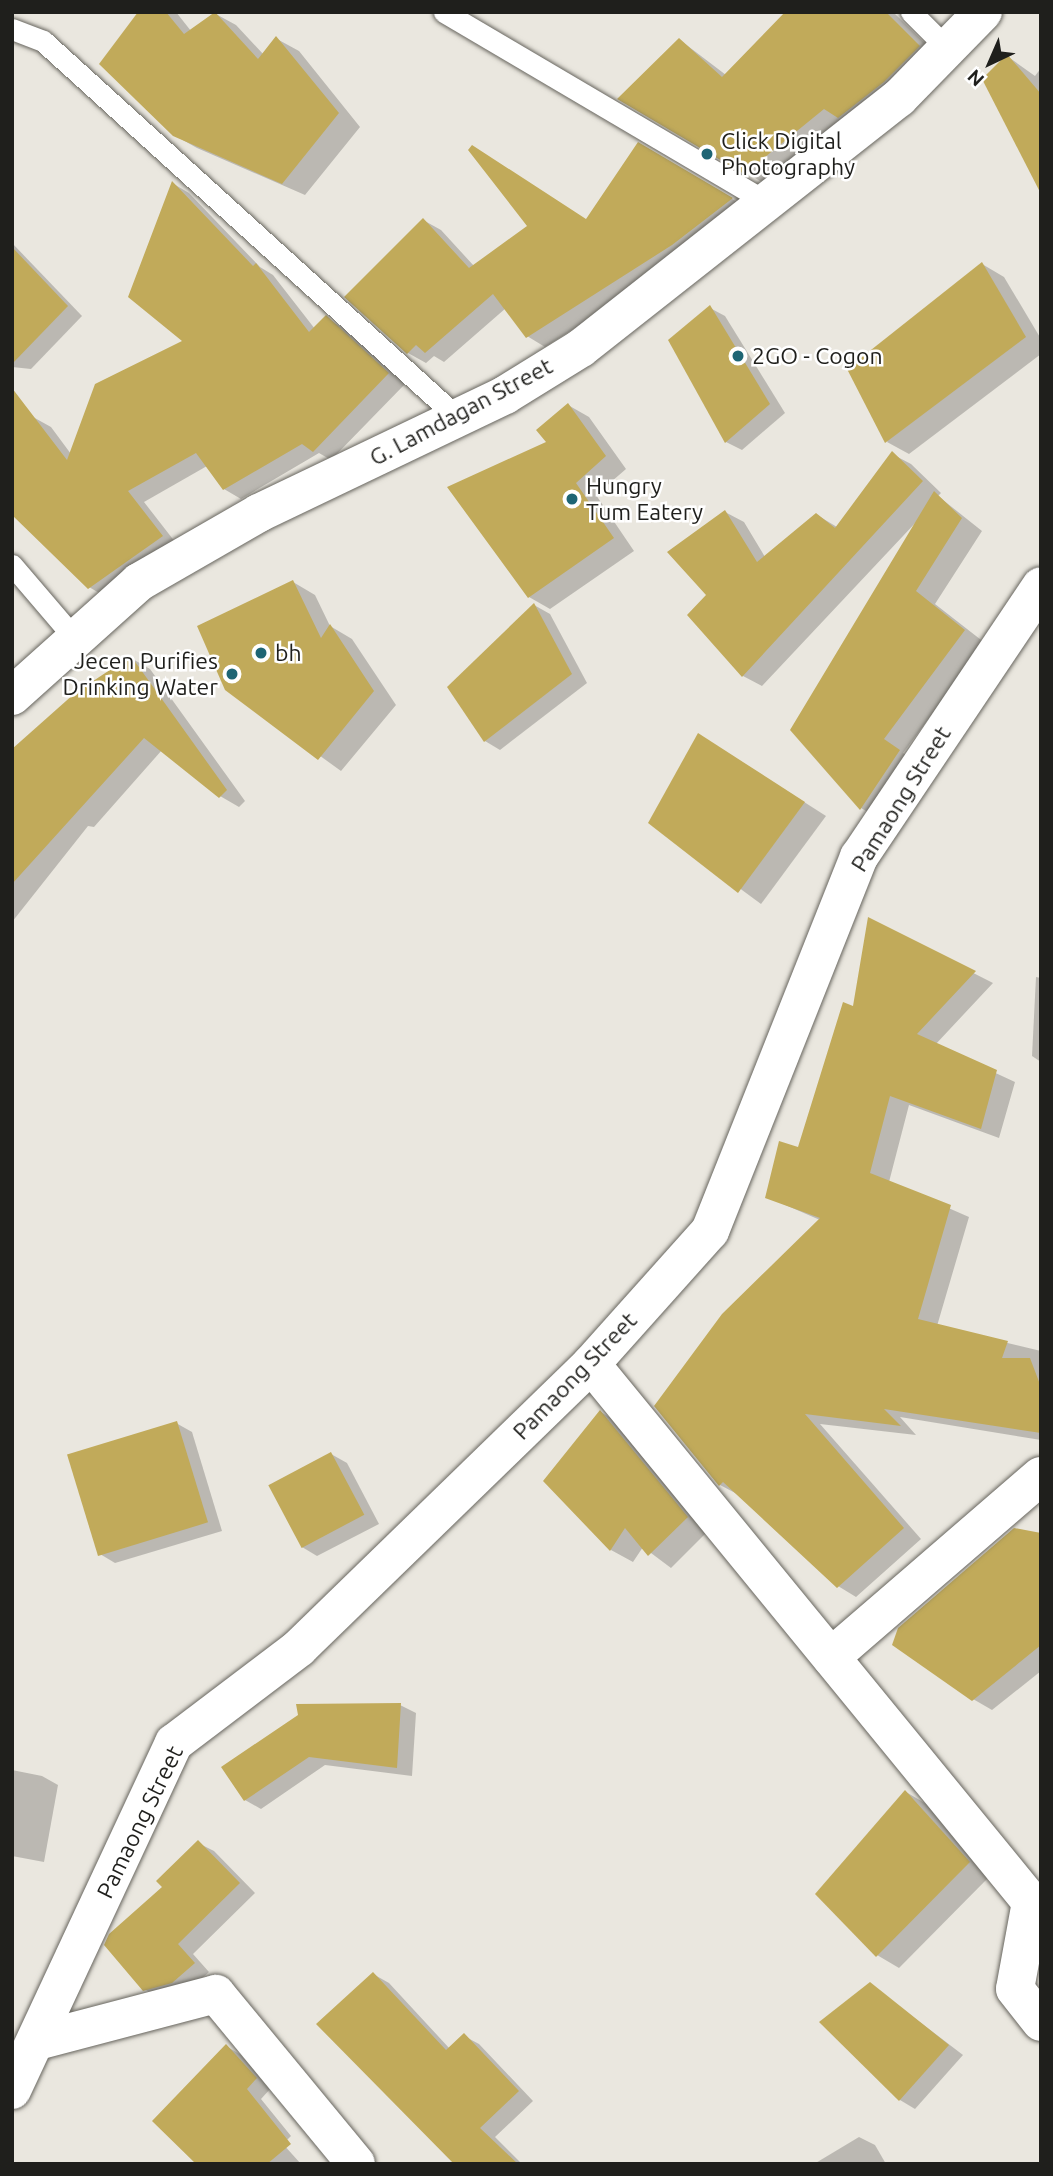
<!DOCTYPE html>
<style>
body{margin:0}
#map{position:relative;width:1053px;height:2176px;overflow:hidden;background:#eae7df;font-family:Ubuntu,sans-serif}
div>[style]{position:absolute}
.shadow>*{inset:0;background:#0003}
.building>*{inset:0;background:#c1aa5a;transform-origin:0 0}
.roads{filter:drop-shadow(0 0 2px #67655e) drop-shadow(0 0 2px #67655e)}
.service>*{height:21px;margin:-10.5px;padding:0 10.5px;transform-origin:10.5px;border-radius:10.5px;background:#fff}
.minor>*{height:38px;margin:-19px;padding:0 19px;transform-origin:19px;border-radius:19px;background:#fff}
.tertiary>*{height:38px;margin:-19px;padding:0 19px;transform-origin:19px;border-radius:19px;background:#fff}
.dots>*{width:19px;height:19px;translate:-50% -50%;box-sizing:border-box;border:4px solid #fff;border-radius:50%}
span{translate:-50% -50%;white-space:nowrap;text-align:center;line-height:1.15;-webkit-text-stroke:5px #fff;paint-order:stroke}
.poi-label{font-size:23px;color:#1f1f1c}
.left{translate:0 -50%;text-align:left}
.right{translate:-100% -50%;text-align:right}
.street-label{font-size:23px;color:#1f1f1c}
.frame{position:absolute;inset:0;border:14px solid #1f1f1c;pointer-events:none}
.north{position:absolute;left:955px;top:28px;width:70px;height:70px;-webkit-text-stroke:5px #fff;paint-order:stroke;rotate:224deg;font-size:19px;font-weight:700;line-height:28px;text-align:center;color:#1f1f1c}
.north::after{content:'';display:block;margin:auto;width:24px;height:32px;background:#1f1f1c;clip-path:polygon(50% 0,100% 100%,50% 72%,0 100%)}
</style>
<div id="map">
<div class="shadow">
<div style="clip-path:polygon(141px 12px,176px 12px,191px 31px,214px 13px,236px 25px,264px 55px,277px 39px,299px 51px,360px 127px,305px 195px,197px 148px,174px 135px)"></div>
<div style="clip-path:polygon(788px 12px,893px 12px,941px 59px,767px 185px,620px 98px,680px 40px,726px 75px)"></div>
<div style="clip-path:polygon(1007px 56px,1035px 76px,1041px 68px,1041px 175px)"></div>
<div style="clip-path:polygon(639px 144px,749px 209px,691px 255px,545px 347px,527px 336px,506px 308px,444px 362px,434px 356px,426px 363px,408px 353px,347px 297px,423px 220px,441px 230px,474px 266px,530px 227px,587px 221px)"></div>
<div style="clip-path:polygon(172px 183px,189px 193px,260px 267px,273px 275px,315px 329px,326px 318px,343px 328px,405px 384px,331px 460px,319px 453px,241px 499px,224px 489px,207px 466px,144px 502px,179px 547px,106px 597px,89px 587px,33px 417px,51px 427px,71px 454px,185px 341px)"></div>
<div style="clip-path:polygon(12px 243px,82px 316px,31px 369px,12px 367px)"></div>
<div style="clip-path:polygon(982px 264px,1004px 277px,1041px 339px,1041px 354px,909px 454px,887px 442px)"></div>
<div style="clip-path:polygon(710px 308px,725px 316px,785px 413px,742px 450px,726px 442px)"></div>
<div style="clip-path:polygon(568px 405px,589px 417px,626px 469px,596px 495px,634px 551px,550px 609px,529px 597px,548px 443px)"></div>
<div style="clip-path:polygon(892px 454px,911px 464px,941px 493px,938px 496px,982px 531px,935px 604px,985px 643px,903px 753px,919px 763px,881px 820px,861px 808px,792px 730px,919px 519px,762px 686px,743px 676px,690px 615px,708px 595px,725px 512px,744px 522px,765px 557px,817px 515px,837px 527px)"></div>
<div style="clip-path:polygon(293px 582px,315px 595px,330px 626px,352px 639px,396px 705px,341px 771px,226px 688px)"></div>
<div style="clip-path:polygon(534px 605px,550px 614px,587px 683px,500px 750px,485px 741px)"></div>
<div style="clip-path:polygon(131px 658px,150px 669px,245px 801px,239px 807px,220px 796px,162px 750px,94px 827px,88px 826px,12px 922px,12px 751px)"></div>
<div style="clip-path:polygon(720px 748px,826px 816px,761px 904px,651px 823px)"></div>
<div style="clip-path:polygon(869px 920px,993px 983px,935px 1045px,1015px 1082px,999px 1138px,909px 1105px,889px 1182px,969px 1217px,937px 1326px,1041px 1351px,1041px 1440px,900px 1417px,916px 1435px,820px 1424px,921px 1539px,856px 1597px,838px 1586px,739px 1495px,720px 1485px,656px 1406px,820px 1220px,767px 1197px,800px 1149px,854px 1008px)"></div>
<div style="clip-path:polygon(1036px 977px,1041px 978px,1041px 1062px,1032px 1056px)"></div>
<div style="clip-path:polygon(601px 1412px,622px 1425px,709px 1530px,671px 1568px,643px 1547px,633px 1562px,611px 1550px,545px 1481px)"></div>
<div style="clip-path:polygon(176px 1423px,192px 1432px,222px 1531px,115px 1563px,100px 1554px)"></div>
<div style="clip-path:polygon(331px 1454px,347px 1463px,379px 1524px,317px 1556px,302px 1547px)"></div>
<div style="clip-path:polygon(1041px 1535px,1041px 1671px,992px 1710px,973px 1699px)"></div>
<div style="clip-path:polygon(400px 1705px,416px 1713px,412px 1776px,325px 1765px,261px 1809px,245px 1800px,224px 1767px)"></div>
<div style="clip-path:polygon(12px 1770px,42px 1776px,58px 1785px,44px 1862px,12px 1856px)"></div>
<div style="clip-path:polygon(906px 1792px,928px 1805px,991px 1875px,899px 1968px,877px 1955px)"></div>
<div style="clip-path:polygon(198px 1843px,214px 1851px,255px 1893px,193px 1954px,209px 1972px,188px 1991px,160px 1998px,144px 1989px)"></div>
<div style="clip-path:polygon(373px 1974px,389px 1983px,450px 2049px,464px 2036px,479px 2044px,533px 2101px,495px 2137px,522px 2164px,456px 2164px)"></div>
<div style="clip-path:polygon(870px 1984px,963px 2055px,915px 2109px,900px 2100px,821px 2022px)"></div>
<div style="clip-path:polygon(226px 2046px,241px 2055px,271px 2088px,261px 2099px,291px 2136px,283px 2144px,301px 2164px,199px 2164px)"></div>
<div style="clip-path:polygon(859px 2137px,875px 2145px,886px 2164px,814px 2164px)"></div>
</div>
<div class="building">
<div style="clip-path:polygon(138px 12px,166px 12px,184px 34px,215px 12px,258px 59px,276px 36px,339px 113px,282px 184px,173px 136px,99px 64px)"></div>
<div style="clip-path:polygon(785px 12px,886px 12px,920px 46px,884px 82px,838px 118px,824px 109px,744px 174px,617px 99px,679px 38px,722px 77px)"></div>
<div style="clip-path:polygon(1007px 54px,1041px 94px,1041px 194px,982px 79px)"></div>
<div style="clip-path:polygon(638px 142px,733px 198px,672px 245px,526px 338px,493px 294px,425px 353px,416px 345px,407px 354px,344px 297px,423px 218px,469px 268px,527px 226px,468px 150px,472px 145px,586px 219px)"></div>
<div style="clip-path:polygon(172px 181px,253px 266px,256px 263px,309px 332px,326px 315px,389px 373px,313px 452px,302px 444px,223px 490px,196px 453px,128px 491px,163px 536px,88px 589px,12px 515px,12px 388px,67px 460px,95px 384px,182px 341px,128px 297px)"></div>
<div style="clip-path:polygon(12px 247px,68px 306px,12px 364px)"></div>
<div style="clip-path:polygon(982px 262px,1026px 337px,885px 443px,847px 369px)"></div>
<div style="clip-path:polygon(710px 305px,770px 404px,725px 443px,668px 340px)"></div>
<div style="clip-path:polygon(568px 403px,606px 456px,576px 483px,614px 538px,528px 598px,447px 487px,546px 442px,536px 430px)"></div>
<div style="clip-path:polygon(892px 451px,923px 481px,742px 677px,687px 615px,706px 595px,667px 552px,725px 510px,757px 562px,816px 513px,835px 528px)"></div>
<div style="clip-path:polygon(934px 491px,962px 518px,916px 591px,965px 630px,884px 739px,900px 750px,860px 810px,790px 730px)"></div>
<div style="clip-path:polygon(293px 580px,321px 638px,330px 624px,374px 691px,318px 760px,225px 690px,197px 626px)"></div>
<div style="clip-path:polygon(534px 603px,572px 674px,484px 742px,447px 687px)"></div>
<div style="clip-path:polygon(131px 656px,227px 790px,219px 798px,144px 738px,12px 884px,12px 749px,75px 693px)"></div>
<div style="clip-path:polygon(698px 733px,805px 802px,738px 893px,648px 823px)"></div>
<div style="clip-path:polygon(868px 917px,976px 971px,917px 1034px,997px 1070px,981px 1129px,890px 1096px,870px 1173px,951px 1205px,918px 1319px,1008px 1341px,1002px 1358px,1030px 1358px,1041px 1387px,1041px 1433px,884px 1409px,901px 1426px,805px 1414px,904px 1528px,837px 1588px,723px 1482px,719px 1486px,654px 1406px,722px 1314px,820px 1218px,765px 1198px,779px 1141px,798px 1147px,843px 1002px,853px 1006px)"></div>
<div style="clip-path:polygon(600px 1410px,688px 1517px,648px 1556px,625px 1528px,610px 1551px,543px 1481px)"></div>
<div style="left:177px;top:1421px;width:106px;height:115px;rotate:73deg"></div>
<div style="left:331px;top:1452px;width:71px;height:71px;rotate:62deg"></div>
<div style="clip-path:polygon(1014px 1528px,1041px 1533px,1041px 1645px,972px 1701px,892px 1645px,898px 1628px)"></div>
<div style="clip-path:polygon(401px 1703px,397px 1768px,309px 1757px,244px 1801px,221px 1767px,298px 1715px,296px 1704px)"></div>
<div style="clip-path:polygon(905px 1790px,970px 1862px,876px 1957px,815px 1894px)"></div>
<div style="clip-path:polygon(198px 1840px,240px 1883px,178px 1944px,195px 1963px,172px 1983px,143px 1991px,104px 1945px,109px 1934px,162px 1887px,156px 1881px)"></div>
<div style="clip-path:polygon(373px 1972px,446px 2050px,464px 2033px,519px 2091px,480px 2128px,518px 2164px,454px 2164px,316px 2024px)"></div>
<div style="clip-path:polygon(870px 1982px,949px 2045px,899px 2101px,819px 2022px)"></div>
<div style="clip-path:polygon(226px 2044px,257px 2078px,247px 2089px,291px 2144px,267px 2164px,196px 2164px,152px 2121px)"></div>
</div>
<div class="roads">
<div class="service">
<div style="left:444px;top:12px;width:376px;rotate:30.5deg"></div>
<div style="left:911px;top:12px;width:52px;rotate:45deg"></div>
<div style="left:12px;top:29px;width:33px;rotate:21deg"></div>
<div style="left:43px;top:41px;width:561px;rotate:42.25deg"></div>
<div style="left:12px;top:565px;width:99px;rotate:49.5deg"></div>
</div>
<div class="minor">
<div style="left:591px;top:1364px;width:695px;rotate:50.72deg"></div>
<div style="left:1031px;top:1902px;width:88px;rotate:100.4deg"></div>
<div style="left:1015px;top:1989px;width:42px;rotate:51.8deg"></div>
<div style="left:831px;top:1657px;width:277px;rotate:-40.8deg"></div>
<div style="left:37px;top:2041px;width:185px;rotate:-14.7deg"></div>
<div style="left:216px;top:1994px;width:220px;rotate:50.5deg"></div>
<div style="left:12px;top:2090px;width:383px;rotate:-65deg"></div>
<div style="left:174px;top:1743px;width:157px;rotate:-37.2deg"></div>
<div style="left:299px;top:1648px;width:407px;rotate:-44.2deg"></div>
<div style="left:591px;top:1364px;width:178px;rotate:-48.2deg"></div>
<div style="left:710px;top:1231px;width:403px;rotate:-68.3deg"></div>
<div style="left:859px;top:857px;width:326px;rotate:-56.1deg"></div>
</div>
<div class="tertiary">
<div style="left:12px;top:696px;width:171px;rotate:-41.9deg"></div>
<div style="left:139px;top:582px;width:138px;rotate:-29.9deg"></div>
<div style="left:259px;top:513px;width:273px;rotate:-25.6deg"></div>
<div style="left:505px;top:395px;width:89px;rotate:-31.7deg"></div>
<div style="left:581px;top:348px;width:405px;rotate:-38.2deg"></div>
<div style="left:899px;top:98px;width:120px;rotate:-45.7deg"></div>
</div>
</div>
<div class="dots">
<div style="left:707px;top:154px;background:#1e6574"></div>
<div style="left:738px;top:356px;background:#1e6574"></div>
<div style="left:572px;top:499px;background:#1e6574"></div>
<div style="left:261px;top:653px;background:#1e6574"></div>
<div style="left:232px;top:674px;background:#1e6574"></div>
</div>
<div class="poi-label">
<span class="left" style="left:721px;top:154px">Click Digital<br>Photography</span>
<span class="left" style="left:752px;top:356px">2GO - Cogon</span>
<span class="left" style="left:586px;top:499px">Hungry<br>Tum Eatery</span>
<span class="left" style="left:275px;top:653px">bh</span>
<span class="right" style="left:218px;top:674px">Jecen Purifies<br>Drinking Water</span>
</div>
<div class="street-label">
<span style="left:461px;top:412px;rotate:-28deg">G. Lamdagan Street</span>
<span style="left:901px;top:799px;rotate:-58deg">Pamaong Street</span>
<span style="left:575px;top:1376px;rotate:-46deg">Pamaong Street</span>
<span style="left:140px;top:1822px;rotate:-64deg">Pamaong Street</span>
</div>
<div class="frame"></div>
<div class="north">N</div>
</div>
